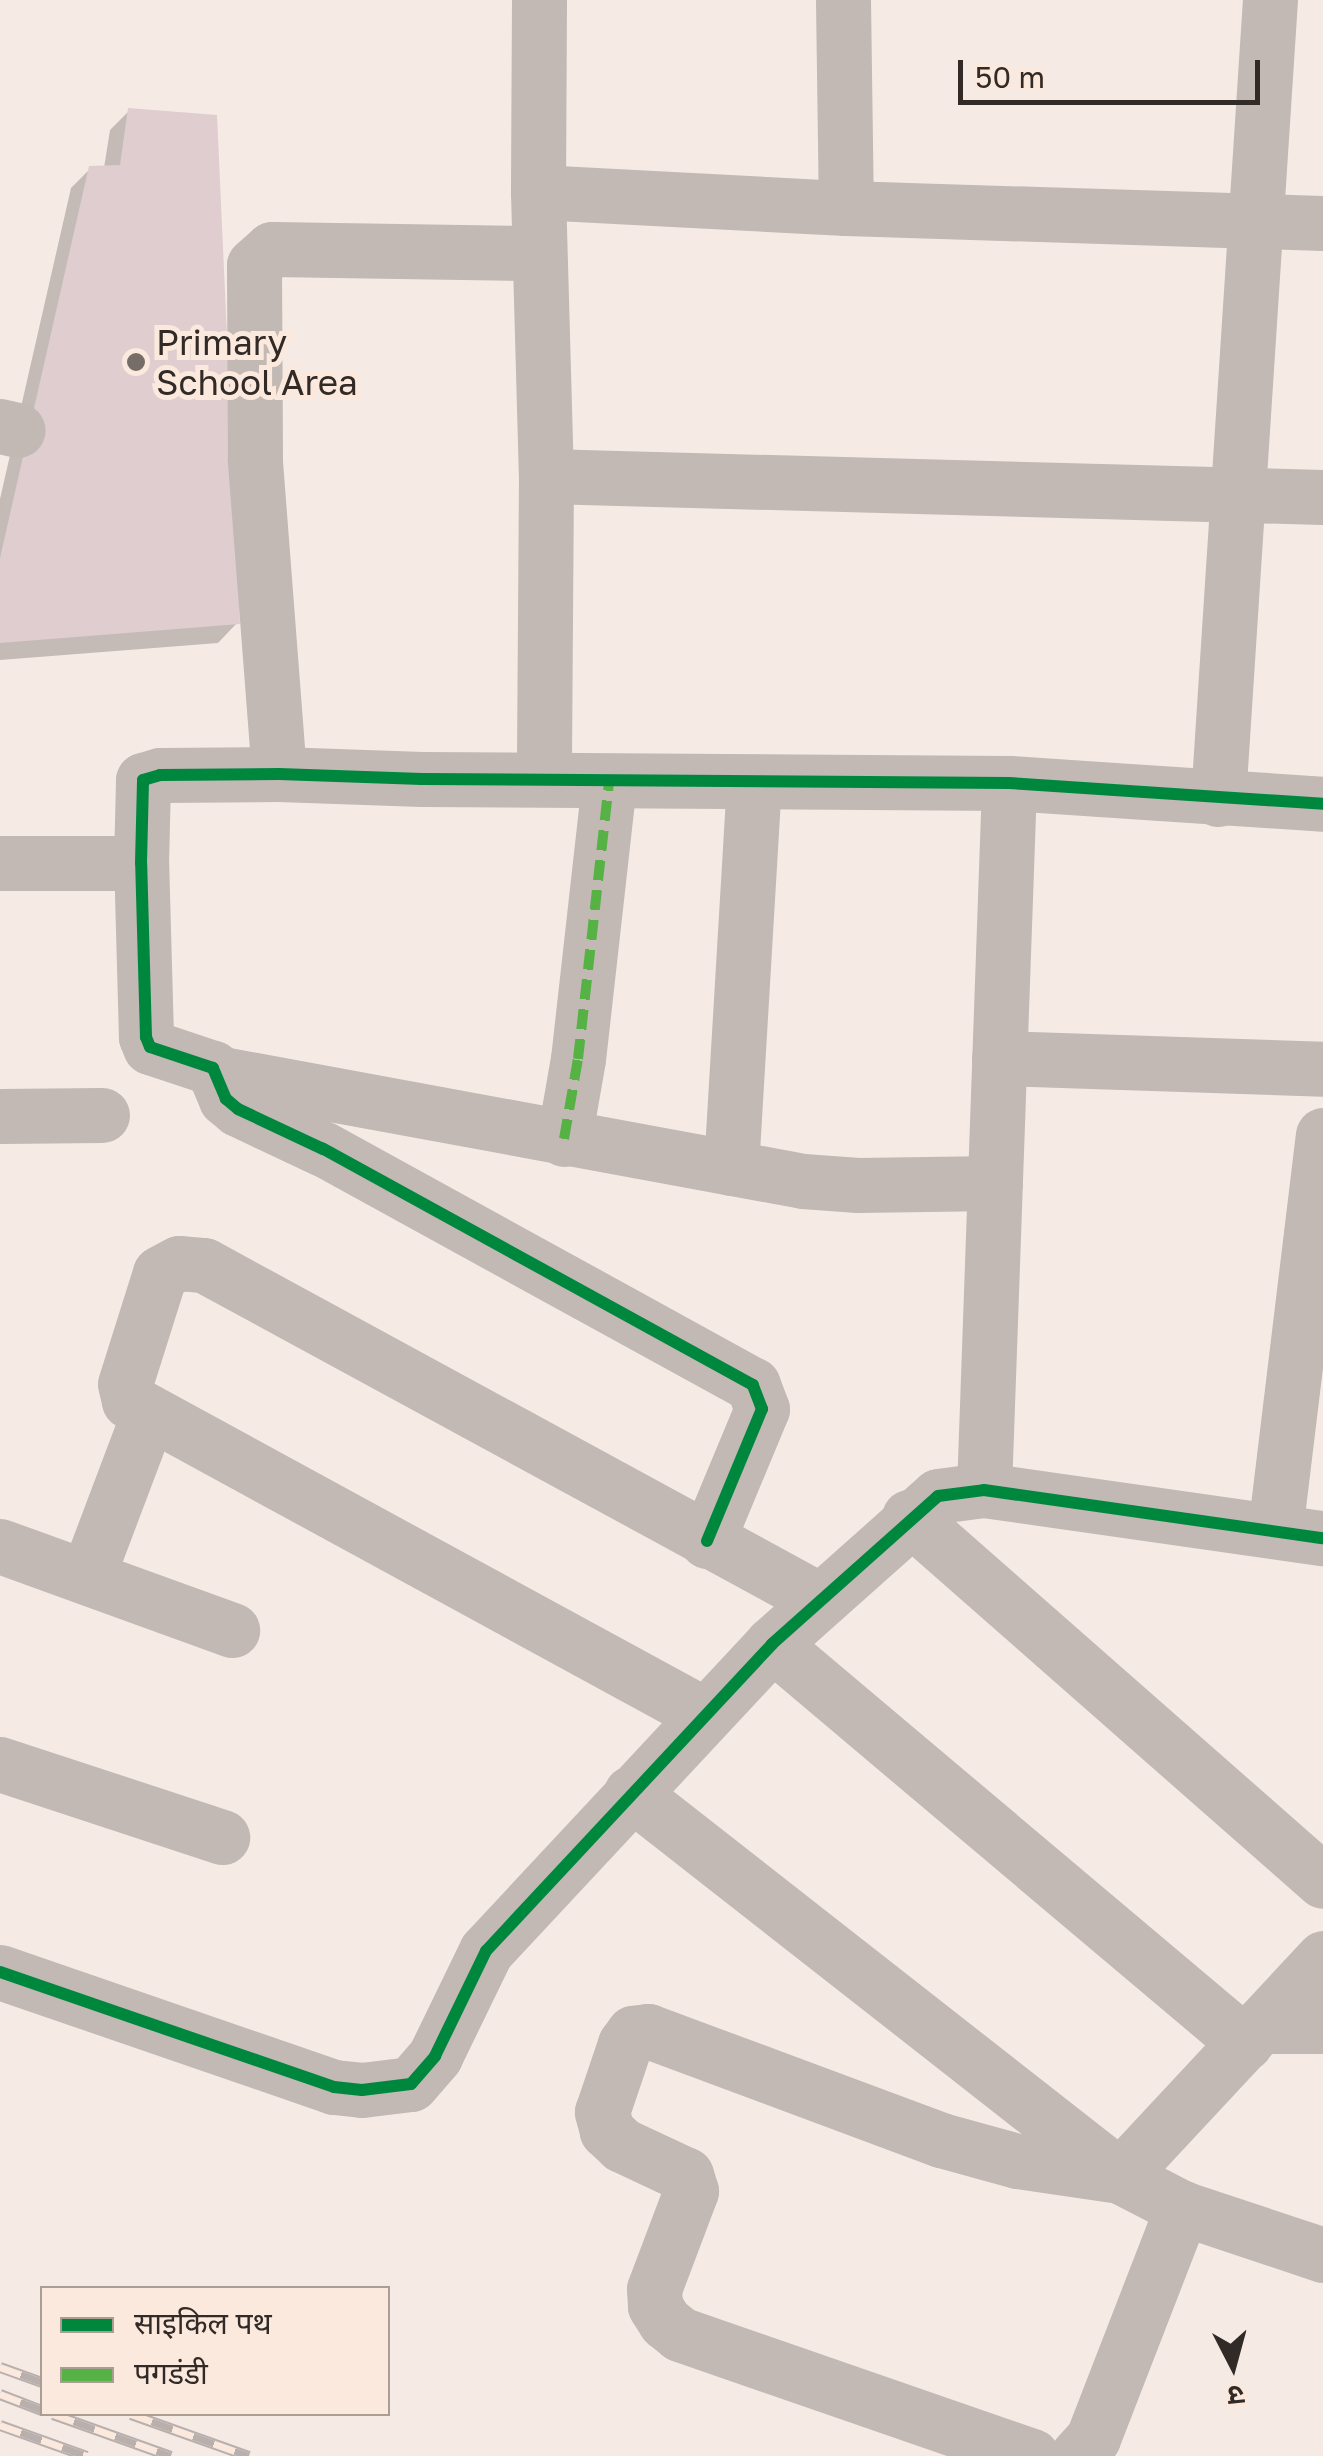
<!DOCTYPE html>
<meta charset="utf-8">
<style>
body{margin:0}
#map{position:relative;width:1323px;height:2456px;overflow:hidden;background:#f5eae4;font-family:"Golos Text","Noto Sans Devanagari",sans-serif}
div>[style]{position:absolute}
.shadow>*{inset:0;background:#0003}
.building>*{inset:0;background:#dfcdd0}
.minor>*{height:55px;margin:-27.5px;padding:0 27.5px;transform-origin:27.5px;border-radius:27.5px;background:#c2b8b4}
.rail>*{height:11px;margin-top:-5.5px;transform-origin:0;background:repeating-linear-gradient(90deg,#fbe9de 0 22px,#b9b0ad 0 44px);box-sizing:border-box;border-block:2px solid #b9b0ad}
.quiet>*{height:10px;margin-top:-5px;transform-origin:0;background:repeating-linear-gradient(90deg,#56b245 0 20px,transparent 0 30px)}
.cycleway>*{height:12px;margin:-6px;padding:0 6px;transform-origin:6px;border-radius:6px;background:#00873e}
.dots>*{width:28px;height:28px;translate:-50% -50%;box-sizing:border-box;border:5px solid #fbe9de;border-radius:50%}
span{translate:-50% -50%;white-space:nowrap;text-align:center;line-height:1.15;-webkit-text-stroke:10px #fbe9de;paint-order:stroke}
.poi-label{font-size:35px;color:#312a26}
.left{translate:0 -50%;text-align:left}
.legend{position:absolute;left:40px;top:2286px;width:350px;height:130px;box-sizing:border-box;background:#fbe9de;border:2px solid #aa9d94;margin:0;padding:12px 18px;list-style:none;font-size:30px;color:#312a26}
.legend li{display:flex;align-items:center;gap:20px;height:50px}
.legend b{width:50px;border:2px solid #aa9d94}
.north{position:absolute;left:1183px;top:2316px;width:100px;height:100px;-webkit-text-stroke:8px #fbe9de;paint-order:stroke;rotate:174deg;font-size:28px;font-weight:700;line-height:40px;text-align:center;color:#312a26}
.north::after{content:'';display:block;margin:auto;width:35px;height:45px;background:#312a26;clip-path:polygon(50% 0,100% 100%,50% 72%,0 100%)}
.scale{position:absolute;left:958px;top:60px;width:302px;height:45px;box-sizing:border-box;border:5px solid #312a26;border-top:0;padding-left:12px;font-size:30px;line-height:35px;white-space:nowrap;color:#312a26;-webkit-text-stroke:8px #fbe9de;paint-order:stroke}
</style>
<div id="map">
<div class="shadow">
<div style="clip-path:polygon(129px 111px,237px 623px,218px 643px,0 660px,0 499px,71px 188px,91px 168px,104px 168px,110px 130px)"></div>
</div>
<div class="building">
<div style="clip-path:polygon(128px 108px,217px 115px,240px 624px,0 643px,0 558px,89px 166px,120px 165px)"></div>
</div>
<div class="minor">
<div style="left:539px;top:0;width:192px;rotate:90.3deg"></div>
<div style="left:538px;top:192px;width:284px;rotate:88.4deg"></div>
<div style="left:546px;top:476px;width:303px;rotate:90.4deg"></div>
<div style="left:843px;top:0;width:208px;rotate:89.2deg"></div>
<div style="left:538px;top:192px;width:308px;rotate:3deg"></div>
<div style="left:846px;top:208px;width:477px;rotate:1.8deg"></div>
<div style="left:0;top:426px;width:18px;rotate:13deg"></div>
<div style="left:546px;top:476px;width:777px;rotate:1.55deg"></div>
<div style="left:279px;top:774px;width:316px;rotate:-94.4deg"></div>
<div style="left:255px;top:459px;width:194px;rotate:-90.3deg"></div>
<div style="left:254px;top:265px;width:24px;rotate:-42deg"></div>
<div style="left:272px;top:249px;width:267px;rotate:0.9deg"></div>
<div style="left:1218px;top:799px;width:801px;rotate:-86.28deg"></div>
<div style="left:0;top:863px;width:141px"></div>
<div style="left:999px;top:1058px;width:324px;rotate:1.9deg"></div>
<div style="left:217px;top:1073px;width:596px;rotate:10.44deg"></div>
<div style="left:803px;top:1181px;width:55px;rotate:4.2deg"></div>
<div style="left:858px;top:1185px;width:137px;rotate:-0.8deg"></div>
<div style="left:0;top:1116px;width:102px;rotate:-0.6deg"></div>
<div style="left:564px;top:1139px;width:81px;rotate:-80.1deg"></div>
<div style="left:578px;top:1059px;width:280px;rotate:-83.6deg"></div>
<div style="left:731px;top:1168px;width:387px;rotate:-86.6deg"></div>
<div style="left:984px;top:1490px;width:707px;rotate:-87.97deg"></div>
<div style="left:909px;top:1517px;width:551px;rotate:41.32deg"></div>
<div style="left:1275px;top:1531px;width:399px;rotate:-83.1deg"></div>
<div style="left:707px;top:1541px;width:143px;rotate:-67.4deg"></div>
<div style="left:762px;top:1409px;width:26px;rotate:-111deg"></div>
<div style="left:753px;top:1385px;width:491px;rotate:-151.2deg"></div>
<div style="left:323px;top:1149px;width:94px;rotate:-154.8deg"></div>
<div style="left:238px;top:1109px;width:16px;rotate:-140deg"></div>
<div style="left:226px;top:1099px;width:34px;rotate:-113deg"></div>
<div style="left:213px;top:1068px;width:66px;rotate:-161.6deg"></div>
<div style="left:150px;top:1047px;width:11px;rotate:-112deg"></div>
<div style="left:146px;top:1037px;width:174px;rotate:-91.6deg"></div>
<div style="left:141px;top:863px;width:83px;rotate:-88.6deg"></div>
<div style="left:143px;top:780px;width:18px;rotate:-16deg"></div>
<div style="left:160px;top:775px;width:119px;rotate:-0.5deg"></div>
<div style="left:279px;top:774px;width:143px;rotate:2deg"></div>
<div style="left:422px;top:779px;width:587px;rotate:0.39deg"></div>
<div style="left:1009px;top:783px;width:315px;rotate:3.8deg"></div>
<div style="left:0;top:1546px;width:247px;rotate:19.9deg"></div>
<div style="left:87px;top:1577px;width:175px;rotate:-69.3deg"></div>
<div style="left:772px;top:1644px;width:619px;rotate:40.15deg"></div>
<div style="left:705px;top:1715px;width:656px;rotate:-151.4deg"></div>
<div style="left:129px;top:1401px;width:17px;rotate:-103deg"></div>
<div style="left:125px;top:1384px;width:116px;rotate:-72.5deg"></div>
<div style="left:160px;top:1273px;width:21px;rotate:-28deg"></div>
<div style="left:179px;top:1263px;width:25px;rotate:5deg"></div>
<div style="left:204px;top:1265px;width:699px;rotate:28.55deg"></div>
<div style="left:0;top:1764px;width:234px;rotate:18.2deg"></div>
<div style="left:631px;top:1793px;width:621px;rotate:38.07deg"></div>
<div style="left:1120px;top:2176px;width:70px;rotate:27.3deg"></div>
<div style="left:1182px;top:2208px;width:149px;rotate:18.4deg"></div>
<div style="left:0;top:1972px;width:353px;rotate:19deg"></div>
<div style="left:334px;top:2087px;width:28px;rotate:6deg"></div>
<div style="left:362px;top:2090px;width:49px;rotate:-7deg"></div>
<div style="left:411px;top:2084px;width:37px;rotate:-49deg"></div>
<div style="left:435px;top:2056px;width:117px;rotate:-64.1deg"></div>
<div style="left:486px;top:1951px;width:420px;rotate:-47deg"></div>
<div style="left:772px;top:1644px;width:222px;rotate:-41.7deg"></div>
<div style="left:938px;top:1496px;width:46px;rotate:-7.4deg"></div>
<div style="left:984px;top:1490px;width:342px;rotate:8.1deg"></div>
<div style="left:1261px;top:2026px;width:62px"></div>
<div style="left:1032px;top:2456px;width:373px;rotate:-160.9deg"></div>
<div style="left:680px;top:2334px;width:19px;rotate:-141deg"></div>
<div style="left:665px;top:2322px;width:19px;rotate:-122deg"></div>
<div style="left:655px;top:2306px;width:17px;rotate:-93deg"></div>
<div style="left:654px;top:2289px;width:105px;rotate:-69.3deg"></div>
<div style="left:691px;top:2191px;width:17px;rotate:-107deg"></div>
<div style="left:686px;top:2175px;width:71px;rotate:-154.9deg"></div>
<div style="left:622px;top:2145px;width:21px;rotate:-137deg"></div>
<div style="left:607px;top:2131px;width:20px;rotate:-105deg"></div>
<div style="left:602px;top:2112px;width:72px;rotate:-71.3deg"></div>
<div style="left:625px;top:2044px;width:14px;rotate:-54deg"></div>
<div style="left:633px;top:2033px;width:15px;rotate:-8deg"></div>
<div style="left:648px;top:2031px;width:313px;rotate:20.4deg"></div>
<div style="left:941px;top:2140px;width:79px;rotate:15.4deg"></div>
<div style="left:1017px;top:2161px;width:104px;rotate:8.3deg"></div>
<div style="left:1120px;top:2176px;width:298px;rotate:-47deg"></div>
<div style="left:1077px;top:2456px;width:24px;rotate:-48deg"></div>
<div style="left:1093px;top:2438px;width:247px;rotate:-68.8deg"></div>
</div>
<div class="rail">
<div style="left:0;top:2367px;width:45px;rotate:19.7deg"></div>
<div style="left:0;top:2394px;width:45px;rotate:20.9deg"></div>
<div style="left:53px;top:2414px;width:125px;rotate:19.6deg"></div>
<div style="left:131px;top:2414px;width:125px;rotate:19.6deg"></div>
<div style="left:0;top:2425px;width:92px;rotate:19.6deg"></div>
</div>
<div class="quiet">
<div style="left:564px;top:1139px;width:81px;rotate:-80.1deg"></div>
<div style="left:578px;top:1059px;width:280px;rotate:-83.6deg"></div>
</div>
<div class="cycleway">
<div style="left:707px;top:1541px;width:143px;rotate:-67.4deg"></div>
<div style="left:762px;top:1409px;width:26px;rotate:-111deg"></div>
<div style="left:753px;top:1385px;width:491px;rotate:-151.2deg"></div>
<div style="left:323px;top:1149px;width:94px;rotate:-154.8deg"></div>
<div style="left:238px;top:1109px;width:16px;rotate:-140deg"></div>
<div style="left:226px;top:1099px;width:34px;rotate:-113deg"></div>
<div style="left:213px;top:1068px;width:66px;rotate:-161.6deg"></div>
<div style="left:150px;top:1047px;width:11px;rotate:-112deg"></div>
<div style="left:146px;top:1037px;width:174px;rotate:-91.6deg"></div>
<div style="left:141px;top:863px;width:83px;rotate:-88.6deg"></div>
<div style="left:143px;top:780px;width:18px;rotate:-16deg"></div>
<div style="left:160px;top:775px;width:119px;rotate:-0.5deg"></div>
<div style="left:279px;top:774px;width:143px;rotate:2deg"></div>
<div style="left:422px;top:779px;width:587px;rotate:0.39deg"></div>
<div style="left:1009px;top:783px;width:315px;rotate:3.8deg"></div>
<div style="left:0;top:1972px;width:353px;rotate:19deg"></div>
<div style="left:334px;top:2087px;width:28px;rotate:6deg"></div>
<div style="left:362px;top:2090px;width:49px;rotate:-7deg"></div>
<div style="left:411px;top:2084px;width:37px;rotate:-49deg"></div>
<div style="left:435px;top:2056px;width:117px;rotate:-64.1deg"></div>
<div style="left:486px;top:1951px;width:420px;rotate:-47deg"></div>
<div style="left:772px;top:1644px;width:222px;rotate:-41.7deg"></div>
<div style="left:938px;top:1496px;width:46px;rotate:-7.4deg"></div>
<div style="left:984px;top:1490px;width:342px;rotate:8.1deg"></div>
</div>
<div class="dots">
<div style="left:136px;top:362px;background:#766d68"></div>
</div>
<div class="poi-label">
<span class="left" style="left:156px;top:362px">Primary<br>School Area</span>
</div>
<ul class="legend">
<li><b style="height:12px;background:#00873e"></b>साइकिल पथ</li>
<li><b style="height:12px;background:#56b245"></b>पगडंडी</li>
</ul>
<div class="north">उ</div>
<div class="scale">50 m</div>
</div>
